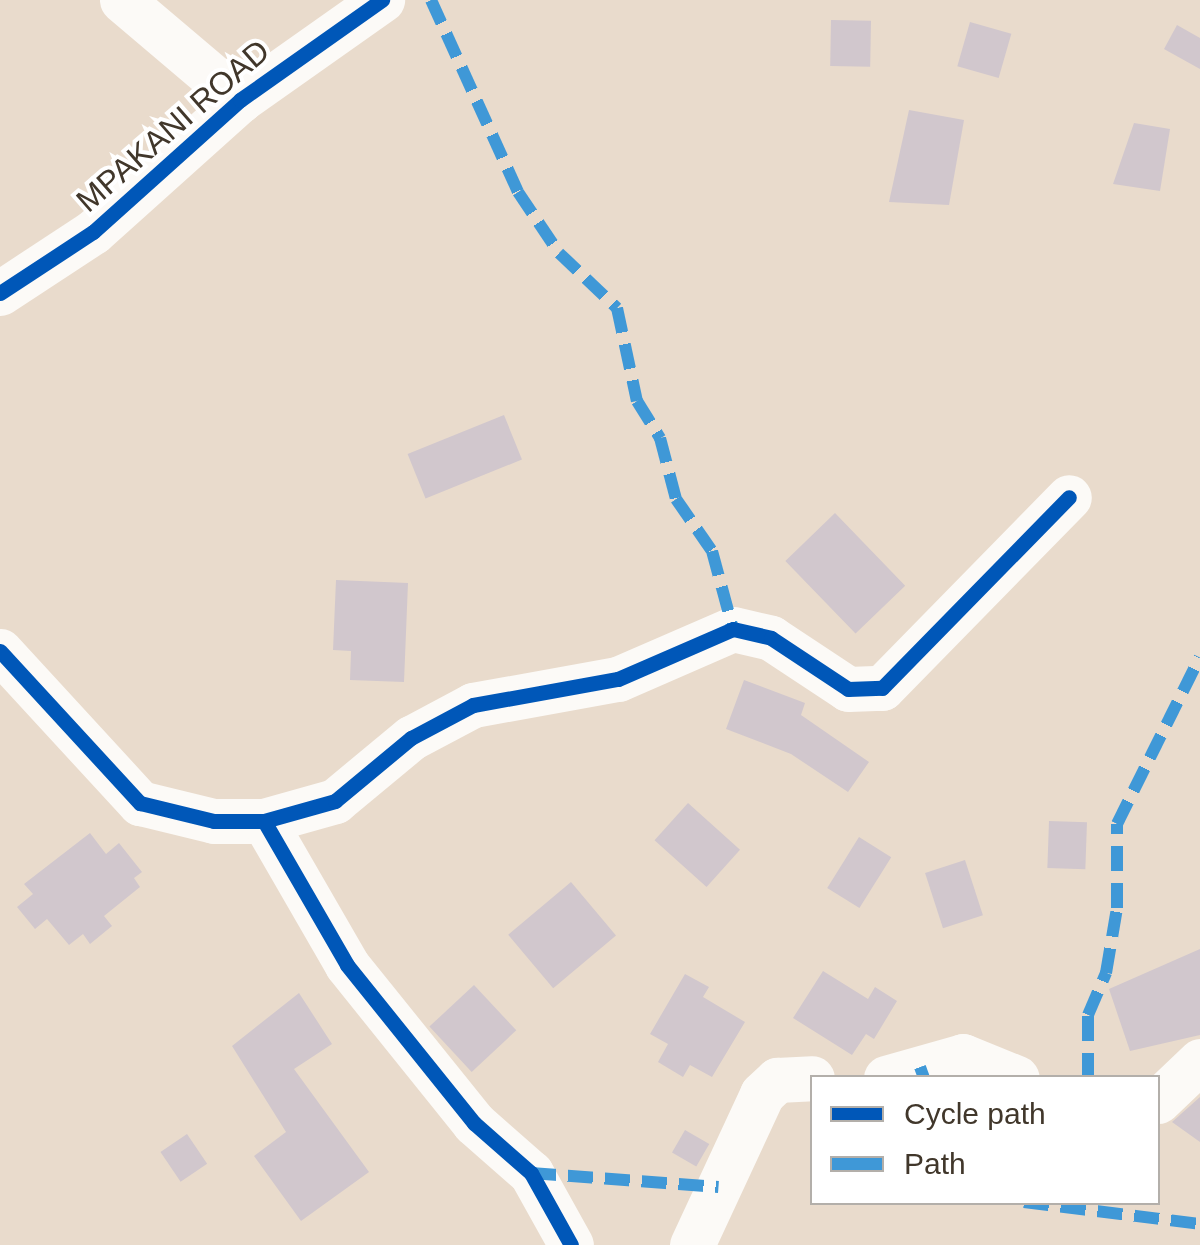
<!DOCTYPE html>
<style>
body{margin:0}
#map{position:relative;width:1200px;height:1245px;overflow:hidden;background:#e9dbcc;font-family:Helvetica,sans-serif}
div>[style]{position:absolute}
.building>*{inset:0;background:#d1c7cd;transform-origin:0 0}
.minor>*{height:45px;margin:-22.5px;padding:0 22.5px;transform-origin:22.5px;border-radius:22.5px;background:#fcfaf7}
.quiet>*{height:12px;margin-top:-6px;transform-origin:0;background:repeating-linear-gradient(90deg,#3f98d7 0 25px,transparent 0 37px)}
.cycleway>*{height:15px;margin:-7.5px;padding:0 7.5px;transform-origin:7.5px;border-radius:7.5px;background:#0057b8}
span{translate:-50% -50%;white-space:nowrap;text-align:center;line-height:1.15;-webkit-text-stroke:8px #fff;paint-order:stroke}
.street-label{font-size:32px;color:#41372b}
.legend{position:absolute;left:810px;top:1075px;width:350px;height:130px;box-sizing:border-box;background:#fff;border:2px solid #b3afaa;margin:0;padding:12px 18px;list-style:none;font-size:30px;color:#41372b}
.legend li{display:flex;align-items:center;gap:20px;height:50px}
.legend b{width:50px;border:2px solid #b3afaa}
</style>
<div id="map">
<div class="building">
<div style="left:831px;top:20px;width:40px;height:46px;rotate:1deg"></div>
<div style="left:970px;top:22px;width:43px;height:46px;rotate:16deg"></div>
<div style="clip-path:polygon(1177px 25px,1200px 38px,1200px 69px,1164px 49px)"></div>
<div style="clip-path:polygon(909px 110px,964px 120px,949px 205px,889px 202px)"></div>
<div style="clip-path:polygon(1134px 123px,1170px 129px,1160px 191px,1113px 184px)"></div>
<div style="left:504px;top:415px;width:48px;height:104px;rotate:68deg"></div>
<div style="left:835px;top:513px;width:101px;height:69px;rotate:46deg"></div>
<div style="clip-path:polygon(336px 580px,408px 583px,404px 682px,350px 680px,351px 651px,333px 650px)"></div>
<div style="clip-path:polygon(744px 680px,805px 703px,801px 715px,869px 762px,848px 792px,791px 754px,726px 729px)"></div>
<div style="left:688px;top:803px;width:70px;height:50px;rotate:42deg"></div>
<div style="left:1049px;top:821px;width:38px;height:47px;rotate:2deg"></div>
<div style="clip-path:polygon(90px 833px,106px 854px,119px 843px,142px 872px,134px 878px,140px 887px,104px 916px,112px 926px,90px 944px,83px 934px,69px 945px,47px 919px,35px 929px,17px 907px,33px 894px,24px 884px)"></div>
<div style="left:859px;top:837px;width:38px;height:60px;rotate:32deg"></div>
<div style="left:965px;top:860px;width:58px;height:42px;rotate:72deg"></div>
<div style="left:571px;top:882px;width:70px;height:82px;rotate:50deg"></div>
<div style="clip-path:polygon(1200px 949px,1200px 1035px,1130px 1051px,1109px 989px)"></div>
<div style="clip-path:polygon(823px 971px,868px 999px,875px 987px,897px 1001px,874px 1039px,866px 1034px,852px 1055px,793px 1018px)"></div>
<div style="clip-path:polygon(685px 974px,709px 987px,703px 997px,745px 1022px,712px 1077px,690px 1065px,683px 1077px,658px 1062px,668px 1044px,650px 1034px)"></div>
<div style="left:474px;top:985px;width:62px;height:61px;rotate:47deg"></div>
<div style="clip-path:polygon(299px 993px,332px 1044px,294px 1069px,369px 1172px,301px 1221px,254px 1156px,286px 1132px,232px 1046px)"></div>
<div style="clip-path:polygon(1200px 1097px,1200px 1142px,1172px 1122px)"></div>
<div style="left:685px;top:1130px;width:28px;height:26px;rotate:30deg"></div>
<div style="left:187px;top:1134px;width:36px;height:32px;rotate:56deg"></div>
</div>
<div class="minor">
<div style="left:122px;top:0;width:155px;rotate:40.3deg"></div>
<div style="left:0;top:293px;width:111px;rotate:-33.3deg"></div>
<div style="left:93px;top:232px;width:198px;rotate:-41.9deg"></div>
<div style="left:240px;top:100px;width:174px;rotate:-35.2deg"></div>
<div style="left:0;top:651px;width:207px;rotate:47.4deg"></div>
<div style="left:140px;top:803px;width:76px;rotate:13.7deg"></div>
<div style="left:214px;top:821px;width:50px"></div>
<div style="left:264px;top:821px;width:74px;rotate:-15.7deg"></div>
<div style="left:335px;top:801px;width:99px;rotate:-39.7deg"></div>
<div style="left:411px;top:738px;width:70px;rotate:-28deg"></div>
<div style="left:473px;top:705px;width:147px;rotate:-10.2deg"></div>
<div style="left:618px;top:679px;width:125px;rotate:-23.5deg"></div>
<div style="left:733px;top:629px;width:39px;rotate:13deg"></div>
<div style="left:771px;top:638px;width:92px;rotate:33.5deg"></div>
<div style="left:848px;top:689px;width:34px;rotate:-2deg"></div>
<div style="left:882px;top:688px;width:267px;rotate:-45.6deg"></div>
<div style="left:264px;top:821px;width:166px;rotate:60deg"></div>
<div style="left:347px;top:965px;width:203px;rotate:51.2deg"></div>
<div style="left:474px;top:1123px;width:76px;rotate:41.3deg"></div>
<div style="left:531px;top:1173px;width:82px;rotate:60.9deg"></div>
<div style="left:886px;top:1078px;width:80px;rotate:-15.9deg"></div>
<div style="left:963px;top:1056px;width:58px;rotate:22.2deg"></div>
<div style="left:1158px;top:1101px;width:58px;rotate:-43.6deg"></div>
<div style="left:692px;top:1245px;width:166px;rotate:-65.1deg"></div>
<div style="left:762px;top:1094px;width:21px;rotate:-43deg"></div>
<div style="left:777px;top:1080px;width:35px;rotate:-3deg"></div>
</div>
<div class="quiet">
<div style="left:431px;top:0;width:211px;rotate:65.6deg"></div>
<div style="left:518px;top:192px;width:73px;rotate:56.1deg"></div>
<div style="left:559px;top:253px;width:80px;rotate:43.5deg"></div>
<div style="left:617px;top:308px;width:95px;rotate:77.9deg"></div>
<div style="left:637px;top:401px;width:44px;rotate:58.1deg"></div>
<div style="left:660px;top:438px;width:63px;rotate:75.3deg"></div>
<div style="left:676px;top:499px;width:63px;rotate:55.3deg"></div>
<div style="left:712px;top:551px;width:81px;rotate:74.9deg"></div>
<div style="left:920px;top:1067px;width:12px;rotate:70deg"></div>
<div style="left:1088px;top:1078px;width:63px;rotate:-90deg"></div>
<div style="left:1088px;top:1015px;width:46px;rotate:-66.8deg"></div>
<div style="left:1106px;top:973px;width:66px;rotate:-80.4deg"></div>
<div style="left:1117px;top:908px;width:84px;rotate:-90deg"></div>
<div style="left:1117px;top:824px;width:186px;rotate:-63.6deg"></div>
<div style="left:531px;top:1173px;width:188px;rotate:4.3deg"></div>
<div style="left:1024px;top:1202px;width:177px;rotate:7.1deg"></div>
</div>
<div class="cycleway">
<div style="left:0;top:293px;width:111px;rotate:-33.3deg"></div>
<div style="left:93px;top:232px;width:198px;rotate:-41.9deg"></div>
<div style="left:240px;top:100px;width:174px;rotate:-35.2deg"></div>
<div style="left:0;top:651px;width:207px;rotate:47.4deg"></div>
<div style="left:140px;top:803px;width:76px;rotate:13.7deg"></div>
<div style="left:214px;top:821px;width:50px"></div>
<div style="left:264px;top:821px;width:74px;rotate:-15.7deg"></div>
<div style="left:335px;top:801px;width:99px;rotate:-39.7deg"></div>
<div style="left:411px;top:738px;width:70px;rotate:-28deg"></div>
<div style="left:473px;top:705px;width:147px;rotate:-10.2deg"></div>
<div style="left:618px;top:679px;width:125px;rotate:-23.5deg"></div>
<div style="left:733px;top:629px;width:39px;rotate:13deg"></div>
<div style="left:771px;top:638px;width:92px;rotate:33.5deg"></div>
<div style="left:848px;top:689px;width:34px;rotate:-2deg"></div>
<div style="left:882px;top:688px;width:267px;rotate:-45.6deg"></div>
<div style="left:264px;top:821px;width:166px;rotate:60deg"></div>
<div style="left:347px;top:965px;width:203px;rotate:51.2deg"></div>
<div style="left:474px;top:1123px;width:76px;rotate:41.3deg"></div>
<div style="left:531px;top:1173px;width:82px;rotate:60.9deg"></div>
</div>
<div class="street-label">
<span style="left:173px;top:126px;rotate:-41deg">MPAKANI ROAD</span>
</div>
<ul class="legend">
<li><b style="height:12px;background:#0057b8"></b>Cycle path</li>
<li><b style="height:12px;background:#3f98d7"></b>Path</li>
</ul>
</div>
